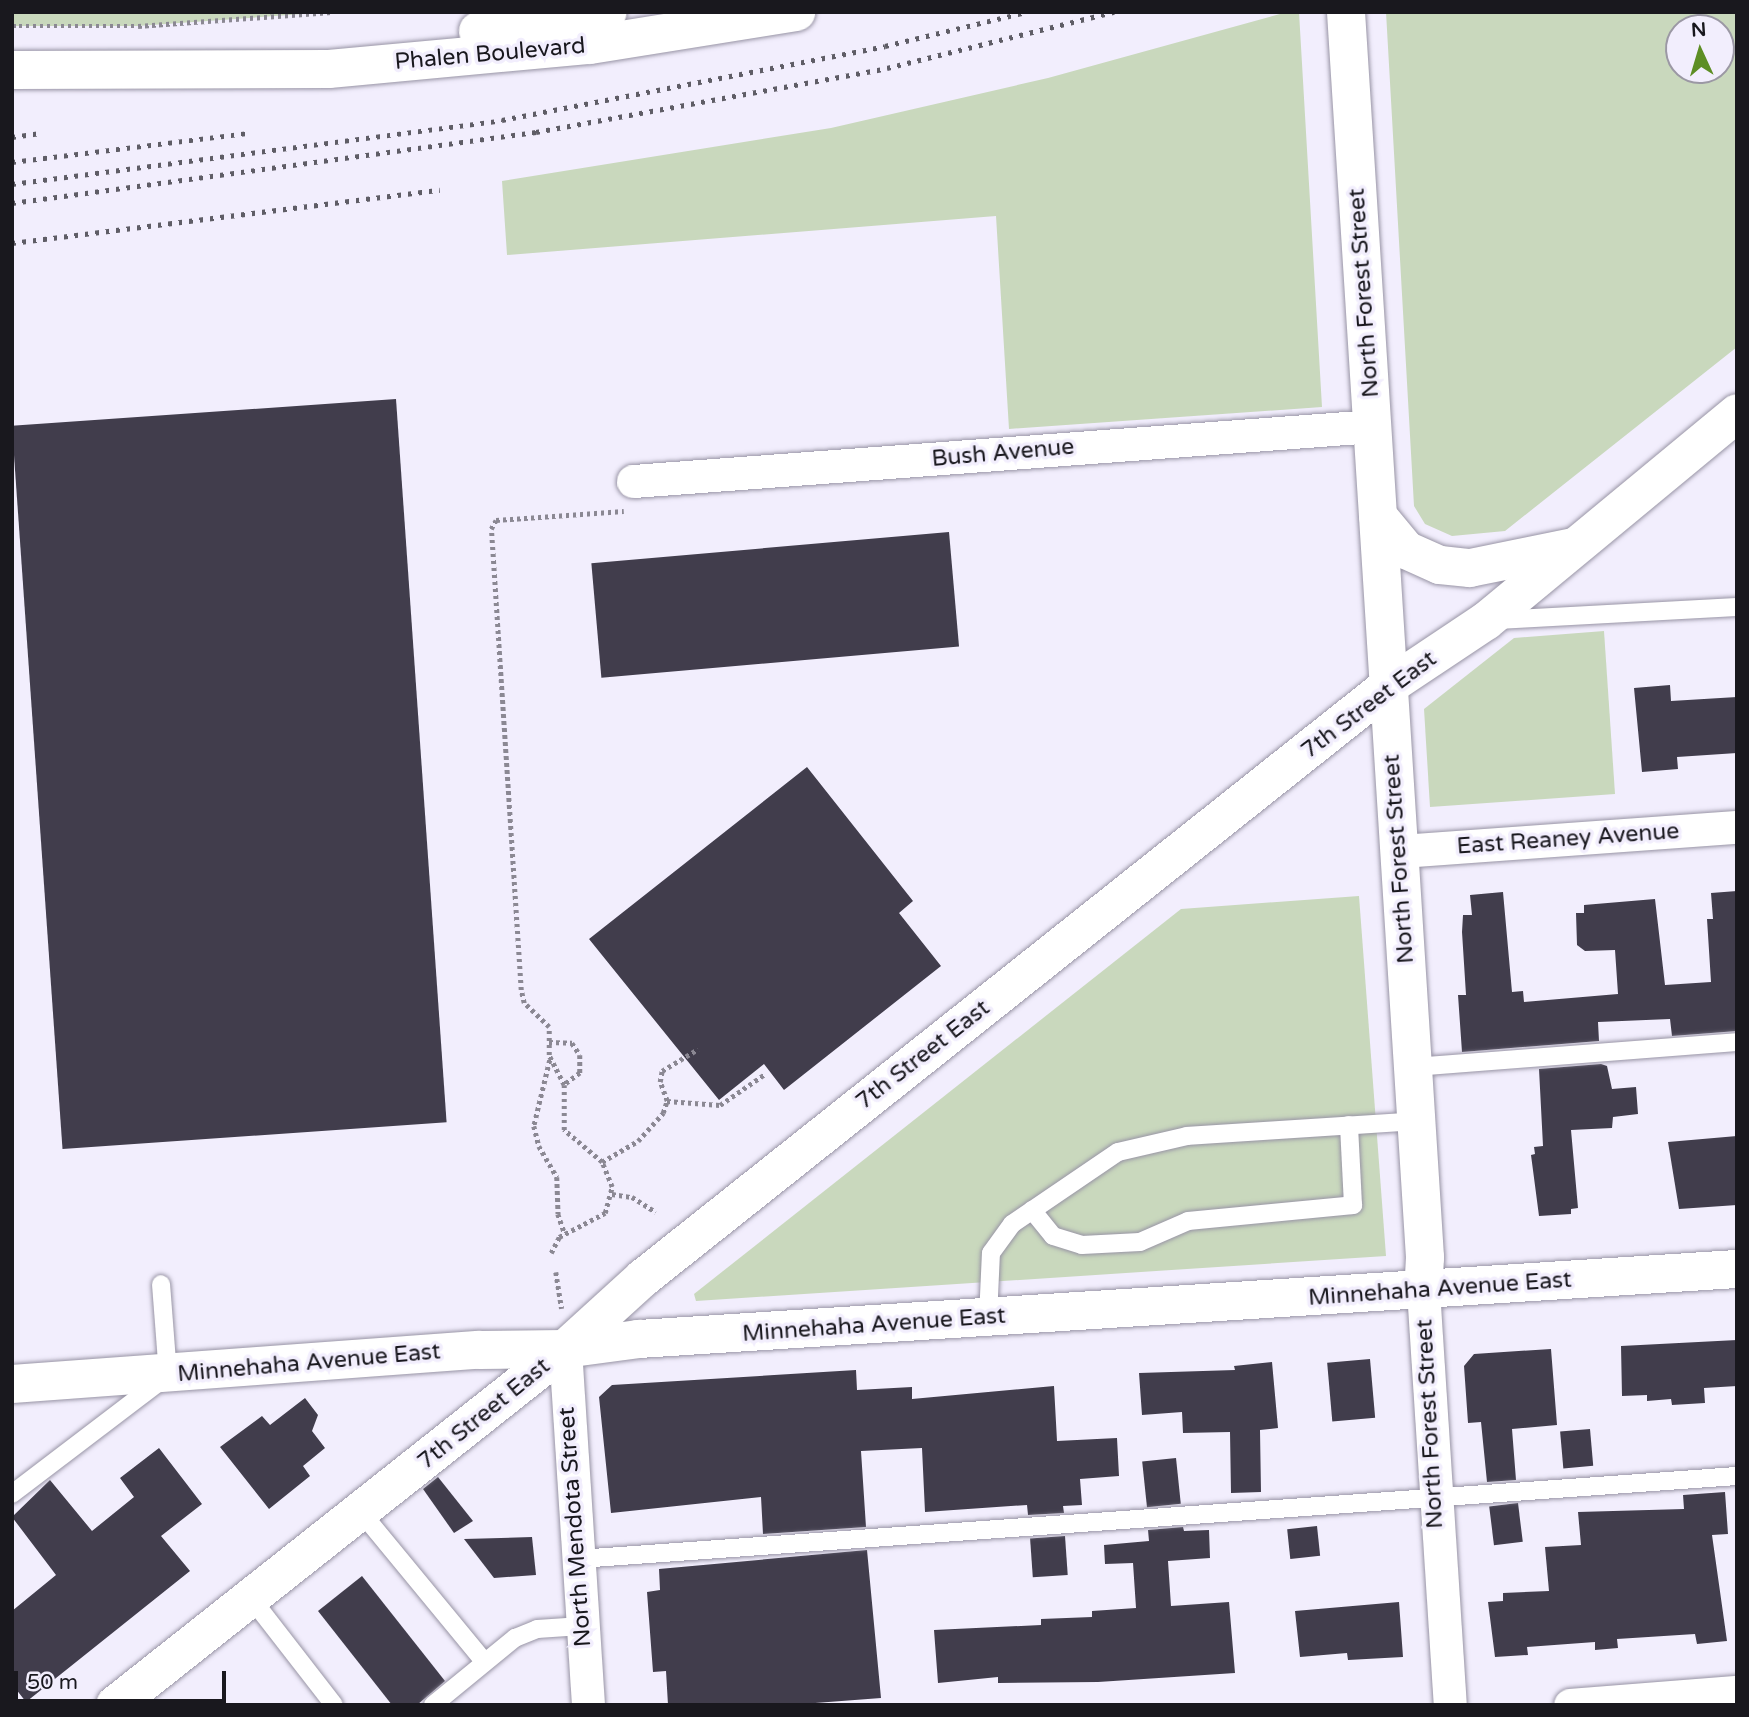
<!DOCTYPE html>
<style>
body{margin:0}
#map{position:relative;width:1749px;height:1717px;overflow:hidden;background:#f2eefd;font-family:"Varela Round",sans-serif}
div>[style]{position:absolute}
.green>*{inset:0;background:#c9d8bd}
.building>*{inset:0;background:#413d4c;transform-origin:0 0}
.path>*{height:4.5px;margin-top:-2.25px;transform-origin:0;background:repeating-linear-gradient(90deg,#8b8893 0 3.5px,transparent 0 7px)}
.roads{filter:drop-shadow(0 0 2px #9894a5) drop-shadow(0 0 2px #9894a5)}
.service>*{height:18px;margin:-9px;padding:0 9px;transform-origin:9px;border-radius:9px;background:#fff}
.minor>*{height:33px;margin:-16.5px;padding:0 16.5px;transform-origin:16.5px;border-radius:16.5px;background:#fff}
.tertiary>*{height:38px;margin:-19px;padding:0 19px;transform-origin:19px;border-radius:19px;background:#fff}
.secondary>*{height:38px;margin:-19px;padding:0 19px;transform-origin:19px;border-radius:19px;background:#fff}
.rail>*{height:5px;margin-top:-2.5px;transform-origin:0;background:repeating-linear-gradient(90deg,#5f5d66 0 3.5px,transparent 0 10.5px)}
span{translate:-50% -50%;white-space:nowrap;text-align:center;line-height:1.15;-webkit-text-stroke:7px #f2eefd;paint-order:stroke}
.street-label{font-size:23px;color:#19181e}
.frame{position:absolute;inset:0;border:14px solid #19181e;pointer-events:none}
.north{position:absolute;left:1665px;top:14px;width:70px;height:70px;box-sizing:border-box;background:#f2eefd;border:2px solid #9b98a4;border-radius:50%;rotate:356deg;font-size:19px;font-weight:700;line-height:28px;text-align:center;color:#19181e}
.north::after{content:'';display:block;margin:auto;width:24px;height:32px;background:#5d8e24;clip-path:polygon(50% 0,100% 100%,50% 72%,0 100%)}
.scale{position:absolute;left:14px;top:1671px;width:212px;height:32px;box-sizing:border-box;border:4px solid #19181e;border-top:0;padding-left:9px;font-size:21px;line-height:24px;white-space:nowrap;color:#19181e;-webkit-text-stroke:5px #f2eefd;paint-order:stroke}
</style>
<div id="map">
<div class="green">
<div style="clip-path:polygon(12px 12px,331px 12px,138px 26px,12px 26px)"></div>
<div style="clip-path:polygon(1287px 12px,1299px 12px,1322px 407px,1009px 429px,996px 216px,507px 255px,502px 181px,831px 128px,1048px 78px)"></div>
<div style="clip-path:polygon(evenodd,1386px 12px,1737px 12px,1737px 347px,1505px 531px,1452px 536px,1425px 524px,1414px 506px,1386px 12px,1721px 28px,1721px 70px,1679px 70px,1679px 28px,1721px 28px)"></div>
<div style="clip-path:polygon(1604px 631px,1615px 794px,1430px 807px,1424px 709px,1514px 638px)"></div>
<div style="clip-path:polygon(1359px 896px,1386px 1256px,696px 1301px,694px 1294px,1181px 909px)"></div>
</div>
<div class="building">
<div style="left:396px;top:399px;width:725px;height:385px;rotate:86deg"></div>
<div style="left:949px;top:532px;width:115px;height:359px;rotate:85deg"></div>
<div style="clip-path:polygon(1670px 685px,1671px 701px,1737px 697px,1737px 753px,1677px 757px,1678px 769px,1642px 772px,1634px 688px)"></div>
<div style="clip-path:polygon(807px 767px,913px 901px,899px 913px,941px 966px,784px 1090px,764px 1064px,719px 1100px,589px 939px)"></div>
<div style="clip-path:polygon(1737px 891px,1737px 1031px,1672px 1036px,1670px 1019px,1598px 1022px,1599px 1041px,1462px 1052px,1458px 995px,1466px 995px,1462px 932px,1463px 915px,1472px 915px,1470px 895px,1503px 892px,1512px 992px,1523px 991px,1524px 1002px,1618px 994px,1615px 950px,1585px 951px,1577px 945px,1576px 913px,1584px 913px,1584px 905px,1655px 899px,1665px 985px,1711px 982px,1707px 919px,1713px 919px,1711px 893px)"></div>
<div style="clip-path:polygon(1601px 1064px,1607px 1066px,1612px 1089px,1636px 1087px,1638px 1114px,1613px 1117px,1612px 1128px,1571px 1130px,1578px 1208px,1571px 1209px,1571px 1214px,1539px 1216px,1531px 1155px,1535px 1154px,1534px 1147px,1543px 1146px,1539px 1069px)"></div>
<div style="clip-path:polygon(1737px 1136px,1737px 1205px,1679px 1209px,1668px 1142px)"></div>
<div style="clip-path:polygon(1737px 1340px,1737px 1386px,1704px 1388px,1705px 1403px,1672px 1405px,1671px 1399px,1647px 1401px,1647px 1395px,1622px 1396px,1621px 1346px)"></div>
<div style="clip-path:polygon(1551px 1349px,1557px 1425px,1512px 1429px,1516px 1480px,1487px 1482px,1481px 1422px,1468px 1423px,1464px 1366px,1474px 1354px)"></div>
<div style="left:1370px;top:1359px;width:59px;height:43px;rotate:85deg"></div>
<div style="clip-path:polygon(1272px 1362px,1278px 1428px,1260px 1430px,1261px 1492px,1231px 1493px,1230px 1432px,1183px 1433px,1182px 1412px,1142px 1415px,1139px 1373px,1235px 1370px,1234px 1366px)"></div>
<div style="clip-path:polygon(856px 1370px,857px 1390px,912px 1387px,912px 1399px,1054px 1386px,1057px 1441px,1117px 1438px,1119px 1476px,1080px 1479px,1082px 1505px,1063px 1506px,1064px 1513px,1028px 1515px,1027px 1505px,925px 1512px,922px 1448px,861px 1451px,866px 1527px,763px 1534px,761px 1497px,611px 1513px,599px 1397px,612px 1385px)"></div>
<div style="clip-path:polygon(305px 1398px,318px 1415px,312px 1431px,325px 1448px,303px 1466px,310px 1476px,269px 1509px,220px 1447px,262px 1416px,270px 1425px)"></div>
<div style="left:1590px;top:1429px;width:37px;height:30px;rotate:85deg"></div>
<div style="clip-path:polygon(159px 1448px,202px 1504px,161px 1536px,190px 1571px,26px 1702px,12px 1684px,12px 1611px,56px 1575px,12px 1517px,50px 1480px,92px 1531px,134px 1497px,120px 1478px)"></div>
<div style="left:1176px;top:1458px;width:46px;height:34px;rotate:84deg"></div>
<div style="clip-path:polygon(438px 1477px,473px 1521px,454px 1533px,423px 1489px)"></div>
<div style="clip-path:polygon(1725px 1492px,1728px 1534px,1712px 1535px,1727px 1641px,1697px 1644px,1695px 1634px,1617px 1639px,1618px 1648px,1595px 1650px,1595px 1642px,1527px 1647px,1528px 1655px,1495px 1657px,1488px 1602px,1503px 1601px,1503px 1593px,1549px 1591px,1545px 1547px,1581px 1545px,1578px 1512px,1684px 1509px,1683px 1495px)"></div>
<div style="left:1518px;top:1503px;width:39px;height:29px;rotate:83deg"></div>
<div style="left:1317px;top:1526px;width:30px;height:30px;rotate:84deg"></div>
<div style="clip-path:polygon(1183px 1527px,1184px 1531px,1209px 1530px,1210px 1558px,1168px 1561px,1171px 1606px,1229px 1602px,1235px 1673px,1098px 1682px,998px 1683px,998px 1677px,938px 1683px,934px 1630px,1041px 1625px,1041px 1619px,1092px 1617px,1092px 1611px,1136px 1608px,1133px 1563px,1105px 1564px,1104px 1545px,1149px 1541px,1148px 1530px)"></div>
<div style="left:1065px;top:1536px;width:39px;height:35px;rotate:86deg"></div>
<div style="clip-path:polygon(532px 1537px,536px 1575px,494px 1578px,464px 1539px)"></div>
<div style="clip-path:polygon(867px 1550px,881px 1698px,789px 1705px,668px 1705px,666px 1671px,653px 1672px,647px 1592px,660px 1590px,659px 1569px)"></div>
<div style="clip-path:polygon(362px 1576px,445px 1681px,417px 1705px,392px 1705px,318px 1611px)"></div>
<div style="clip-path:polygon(1399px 1602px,1403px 1657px,1348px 1660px,1347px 1653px,1300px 1657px,1295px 1611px)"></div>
</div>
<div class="path">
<div style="left:12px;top:26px;width:126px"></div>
<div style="left:138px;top:26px;width:194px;rotate:-4.1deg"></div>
<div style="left:549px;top:1042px;width:23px;rotate:2deg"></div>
<div style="left:572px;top:1043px;width:14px;rotate:56deg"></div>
<div style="left:580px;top:1055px;width:18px;rotate:90deg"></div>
<div style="left:580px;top:1073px;width:20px;rotate:143deg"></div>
<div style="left:550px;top:1060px;width:68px;rotate:103.6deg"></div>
<div style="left:534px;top:1126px;width:21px;rotate:76deg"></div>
<div style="left:539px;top:1146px;width:36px;rotate:60deg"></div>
<div style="left:557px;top:1177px;width:37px;rotate:88deg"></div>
<div style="left:558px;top:1214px;width:21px;rotate:71deg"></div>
<div style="left:667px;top:1101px;width:53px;rotate:4.3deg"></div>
<div style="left:720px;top:1105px;width:55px;rotate:-34.6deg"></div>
<div style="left:602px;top:1162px;width:42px;rotate:-30.3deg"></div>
<div style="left:638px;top:1141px;width:38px;rotate:-48deg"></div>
<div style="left:663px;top:1113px;width:13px;rotate:-72deg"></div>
<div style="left:667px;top:1101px;width:20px;rotate:-110deg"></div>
<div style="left:660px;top:1082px;width:11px;rotate:-80deg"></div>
<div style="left:662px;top:1071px;width:42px;rotate:-31.4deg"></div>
<div style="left:612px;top:1194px;width:20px;rotate:9deg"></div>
<div style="left:632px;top:1197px;width:28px;rotate:32deg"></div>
<div style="left:551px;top:1253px;width:18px;rotate:-63deg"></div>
<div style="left:559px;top:1237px;width:52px;rotate:-27.6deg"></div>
<div style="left:605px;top:1213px;width:27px;rotate:-75deg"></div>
<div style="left:612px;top:1187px;width:27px;rotate:-112deg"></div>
<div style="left:602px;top:1162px;width:50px;rotate:-139.9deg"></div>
<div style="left:564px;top:1130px;width:45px;rotate:-90deg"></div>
<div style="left:564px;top:1085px;width:34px;rotate:-117deg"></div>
<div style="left:549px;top:1055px;width:28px;rotate:-90deg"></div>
<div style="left:549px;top:1027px;width:35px;rotate:-136deg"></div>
<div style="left:524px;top:1003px;width:13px;rotate:-103deg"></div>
<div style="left:521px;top:990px;width:462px;rotate:-93.7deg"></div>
<div style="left:491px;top:529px;width:10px;rotate:-61deg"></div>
<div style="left:496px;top:520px;width:128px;rotate:-4deg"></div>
<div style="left:556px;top:1272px;width:37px;rotate:81deg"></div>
</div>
<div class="roads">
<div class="service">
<div style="left:1497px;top:620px;width:240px;rotate:-3.1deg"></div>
<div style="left:1413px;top:1067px;width:325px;rotate:-4.4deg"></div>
<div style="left:1032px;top:1210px;width:33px;rotate:51deg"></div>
<div style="left:1053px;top:1236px;width:30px;rotate:17deg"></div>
<div style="left:1082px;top:1245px;width:58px;rotate:-3deg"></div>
<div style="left:1140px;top:1242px;width:52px;rotate:-23.6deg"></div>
<div style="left:1188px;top:1221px;width:166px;rotate:-5.5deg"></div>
<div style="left:1353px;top:1205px;width:80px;rotate:-92.9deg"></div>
<div style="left:988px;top:1318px;width:65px;rotate:-87.4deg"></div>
<div style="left:991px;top:1253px;width:36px;rotate:-54deg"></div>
<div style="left:1012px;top:1224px;width:128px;rotate:-34.2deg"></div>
<div style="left:1118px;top:1152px;width:71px;rotate:-13.1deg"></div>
<div style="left:1187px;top:1136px;width:229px;rotate:-3.7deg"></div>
<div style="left:12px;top:1494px;width:196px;rotate:-37.3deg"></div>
<div style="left:168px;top:1375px;width:91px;rotate:-94.4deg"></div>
<div style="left:361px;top:1512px;width:193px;rotate:50.5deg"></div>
<div style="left:579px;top:1559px;width:1161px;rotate:-4.1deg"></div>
<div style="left:251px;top:1598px;width:135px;rotate:52.2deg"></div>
<div style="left:433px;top:1705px;width:106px;rotate:-39.3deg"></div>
<div style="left:515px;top:1638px;width:24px;rotate:-22deg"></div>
<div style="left:537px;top:1629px;width:45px;rotate:-3.8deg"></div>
</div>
<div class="minor">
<div style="left:633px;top:481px;width:742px;rotate:-4.25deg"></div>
<div style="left:1400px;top:851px;width:338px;rotate:-4.1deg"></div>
<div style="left:1423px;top:1290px;width:416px;rotate:86.3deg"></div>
<div style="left:565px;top:1349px;width:357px;rotate:86.3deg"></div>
<div style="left:1570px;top:1705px;width:168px;rotate:-4.5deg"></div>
</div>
<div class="tertiary">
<div style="left:1346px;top:12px;width:1248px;rotate:86.37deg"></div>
<div style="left:1425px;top:1257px;width:33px;rotate:93deg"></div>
<div style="left:1378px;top:516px;width:44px;rotate:50.5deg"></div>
<div style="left:1406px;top:550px;width:37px;rotate:24deg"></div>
<div style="left:1440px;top:565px;width:30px;rotate:6deg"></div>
<div style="left:1470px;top:568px;width:105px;rotate:-11.5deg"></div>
<div style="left:12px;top:1384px;width:469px;rotate:-4.2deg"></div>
<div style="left:480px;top:1350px;width:85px;rotate:-0.7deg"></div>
<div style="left:565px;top:1349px;width:105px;rotate:-42.3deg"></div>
<div style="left:643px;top:1278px;width:950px;rotate:-38.46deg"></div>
<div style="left:1387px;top:687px;width:119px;rotate:-33.7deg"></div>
<div style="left:1486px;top:621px;width:326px;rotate:-39.6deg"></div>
</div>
<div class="secondary">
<div style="left:478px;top:31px;width:131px;rotate:-8.3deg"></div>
<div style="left:12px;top:70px;width:317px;rotate:-0.2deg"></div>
<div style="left:329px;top:69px;width:262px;rotate:-5.3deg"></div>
<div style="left:590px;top:45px;width:209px;rotate:-9.1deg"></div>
<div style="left:115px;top:1705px;width:574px;rotate:-38.35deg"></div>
<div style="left:565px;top:1349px;width:75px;rotate:-7.7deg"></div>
<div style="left:639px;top:1339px;width:1100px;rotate:-3.65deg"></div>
</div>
</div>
<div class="rail">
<div style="left:12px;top:137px;width:29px;rotate:-8deg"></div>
<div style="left:12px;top:162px;width:239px;rotate:-7deg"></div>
<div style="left:12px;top:184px;width:494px;rotate:-7.4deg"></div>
<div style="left:502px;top:120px;width:390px;rotate:-10.9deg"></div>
<div style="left:885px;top:46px;width:146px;rotate:-13.5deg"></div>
<div style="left:12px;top:203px;width:529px;rotate:-7.72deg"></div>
<div style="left:536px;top:132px;width:357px;rotate:-10.3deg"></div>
<div style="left:887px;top:68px;width:234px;rotate:-13.9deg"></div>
<div style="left:12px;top:243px;width:431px;rotate:-7.1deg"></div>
</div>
<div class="street-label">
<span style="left:490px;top:54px;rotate:-5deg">Phalen Boulevard</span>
<span style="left:1364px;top:293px;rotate:-94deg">North Forest Street</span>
<span style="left:1003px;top:453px;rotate:-5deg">Bush Avenue</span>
<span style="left:1369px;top:705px;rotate:-37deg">7th Street East</span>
<span style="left:1568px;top:839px;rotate:-4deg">East Reaney Avenue</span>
<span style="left:1399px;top:859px;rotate:-94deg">North Forest Street</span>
<span style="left:923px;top:1055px;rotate:-38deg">7th Street East</span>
<span style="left:1440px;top:1289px;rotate:-4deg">Minnehaha Avenue East</span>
<span style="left:874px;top:1325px;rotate:-4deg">Minnehaha Avenue East</span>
<span style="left:309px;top:1363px;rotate:-5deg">Minnehaha Avenue East</span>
<span style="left:484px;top:1414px;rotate:-39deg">7th Street East</span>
<span style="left:1430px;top:1424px;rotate:-93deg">North Forest Street</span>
<span style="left:575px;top:1527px;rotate:-94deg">North Mendota Street</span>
</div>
<div class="frame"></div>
<div class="north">N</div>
<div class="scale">50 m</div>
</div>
